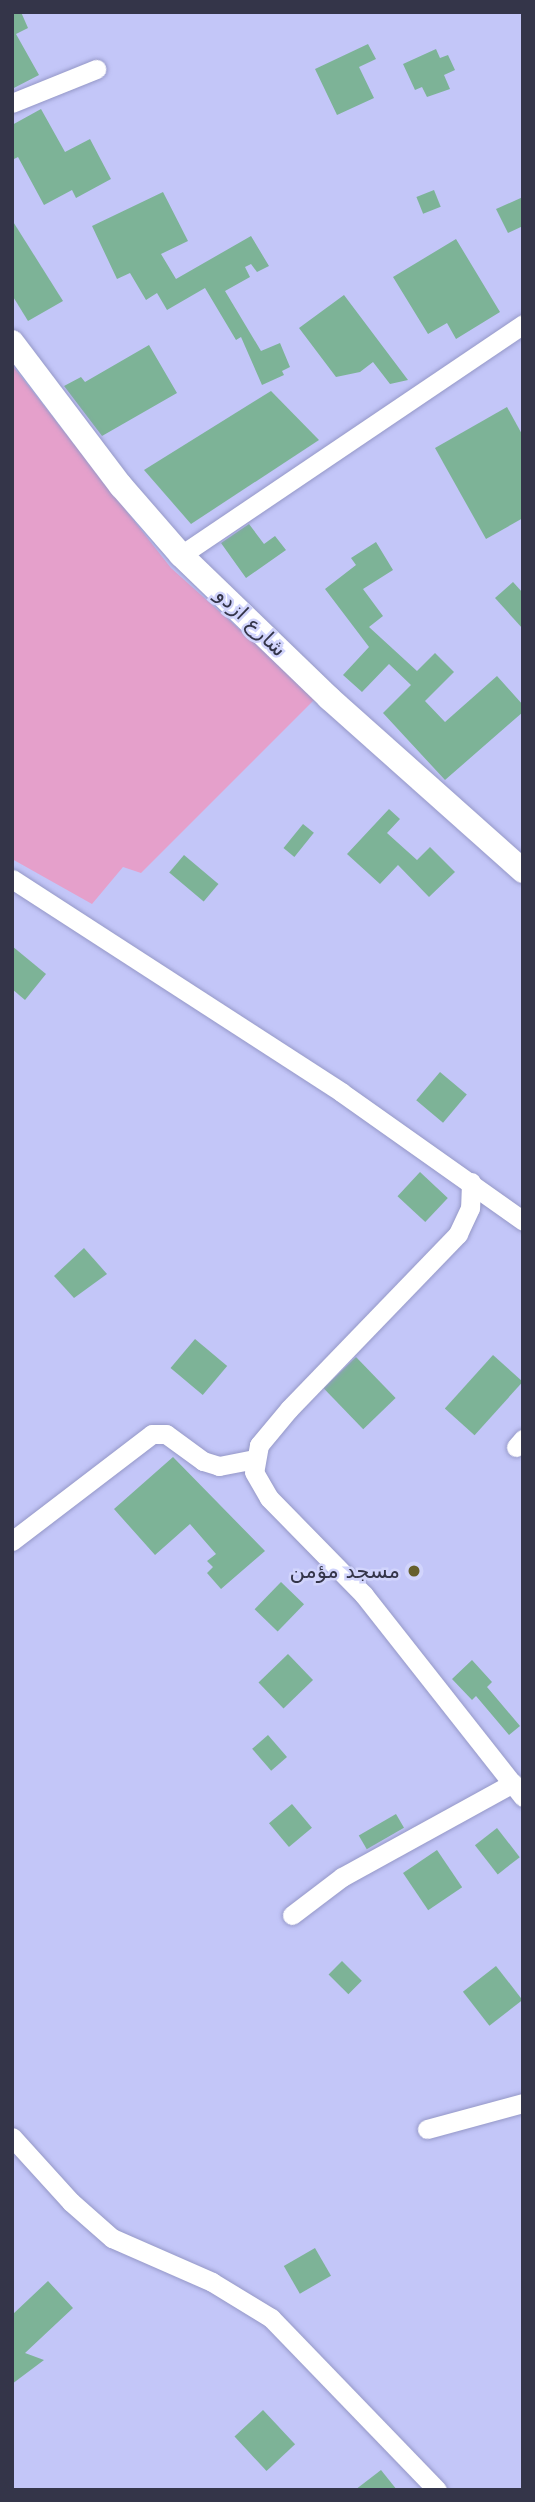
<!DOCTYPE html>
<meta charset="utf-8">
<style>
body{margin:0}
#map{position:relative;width:535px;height:2502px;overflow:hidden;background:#c3c6f8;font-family:"DejaVu Sans","Noto Naskh Arabic",sans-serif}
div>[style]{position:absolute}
.green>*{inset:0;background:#e5a0cb}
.building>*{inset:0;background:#7db397;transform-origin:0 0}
.roads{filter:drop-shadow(0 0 2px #9598c7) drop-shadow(0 0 2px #9598c7)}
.minor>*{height:19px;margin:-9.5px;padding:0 9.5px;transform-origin:9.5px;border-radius:9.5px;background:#fff}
.tertiary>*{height:24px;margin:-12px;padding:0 12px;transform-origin:12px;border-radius:12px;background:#fff}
.dots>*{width:19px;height:19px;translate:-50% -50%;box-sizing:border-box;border:4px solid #d1d4fc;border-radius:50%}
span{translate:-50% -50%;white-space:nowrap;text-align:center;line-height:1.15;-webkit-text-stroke:5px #d1d4fc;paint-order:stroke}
.street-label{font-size:21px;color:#343549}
.poi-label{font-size:21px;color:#343549}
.right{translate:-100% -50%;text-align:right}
.frame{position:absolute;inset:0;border:14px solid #343549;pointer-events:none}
</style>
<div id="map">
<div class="green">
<div style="clip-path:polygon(12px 365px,171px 568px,316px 698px,141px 873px,123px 867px,92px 904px,12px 859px)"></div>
</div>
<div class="building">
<div style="clip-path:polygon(12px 12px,21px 12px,28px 28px,16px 34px,39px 75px,12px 89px)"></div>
<div style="clip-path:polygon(368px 44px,376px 59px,359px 67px,374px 98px,337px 115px,315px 69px)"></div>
<div style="clip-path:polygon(436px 49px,440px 58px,448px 55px,455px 70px,444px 75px,450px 89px,427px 97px,422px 87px,415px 90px,403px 64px)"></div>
<div style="clip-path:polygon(41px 109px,65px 152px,90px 139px,111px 179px,76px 198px,72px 190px,44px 205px,18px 157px,12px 160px,12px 125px)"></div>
<div style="left:434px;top:190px;width:18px;height:19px;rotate:68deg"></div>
<div style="clip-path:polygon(163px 192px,188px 241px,161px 254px,176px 279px,251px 236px,269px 266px,257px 272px,251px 264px,245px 267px,250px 277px,225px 291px,261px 351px,280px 343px,290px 367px,282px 371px,284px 375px,262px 385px,241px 337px,236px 340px,205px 288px,167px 310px,157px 293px,146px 300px,130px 273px,117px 279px,92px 226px)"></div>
<div style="clip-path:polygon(523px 197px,523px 226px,508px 233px,496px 209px)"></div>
<div style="clip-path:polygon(12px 220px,63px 301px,28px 321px,12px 295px)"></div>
<div style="clip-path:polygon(456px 239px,500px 312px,456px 339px,447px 323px,428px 334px,393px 277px)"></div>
<div style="clip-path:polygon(344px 295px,408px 380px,390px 384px,373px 362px,360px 372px,336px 377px,299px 328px)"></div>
<div style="clip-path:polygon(149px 345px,177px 393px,102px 436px,64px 386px,81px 377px,85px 382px)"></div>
<div style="clip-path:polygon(271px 391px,319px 440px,191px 524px,144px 470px)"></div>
<div style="clip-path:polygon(507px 407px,523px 436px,523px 518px,486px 539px,435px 448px)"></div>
<div style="clip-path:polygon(249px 524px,264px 544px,275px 536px,286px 550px,246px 578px,221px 543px)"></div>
<div style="clip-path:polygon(376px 542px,393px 570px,363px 589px,383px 616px,369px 627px,417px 671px,435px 653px,454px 672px,425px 701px,445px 722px,497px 676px,523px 705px,523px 712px,445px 780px,383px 713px,411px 685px,389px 664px,362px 692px,343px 675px,369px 647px,325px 589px,356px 565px,351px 558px)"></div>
<div style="clip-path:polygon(513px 582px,523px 593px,523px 629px,495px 598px)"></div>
<div style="clip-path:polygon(389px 809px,400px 819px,387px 833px,417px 860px,430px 847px,455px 872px,429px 897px,398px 865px,380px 884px,347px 854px)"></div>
<div style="left:303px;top:824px;width:14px;height:31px;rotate:39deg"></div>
<div style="left:184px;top:855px;width:45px;height:23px;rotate:40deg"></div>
<div style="clip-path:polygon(12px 946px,46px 974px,25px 1000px,12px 989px)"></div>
<div style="left:440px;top:1072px;width:35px;height:37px;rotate:40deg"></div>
<div style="left:420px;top:1172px;width:38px;height:33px;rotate:43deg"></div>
<div style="clip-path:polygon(84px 1248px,107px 1274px,74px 1298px,54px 1276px)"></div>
<div style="left:195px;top:1339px;width:42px;height:38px;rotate:40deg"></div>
<div style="left:493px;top:1355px;width:40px;height:72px;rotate:42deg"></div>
<div style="left:356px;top:1357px;width:57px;height:45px;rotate:46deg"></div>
<div style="clip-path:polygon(173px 1457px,265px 1551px,221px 1589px,207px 1573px,213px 1567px,207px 1561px,216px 1554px,190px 1524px,155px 1555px,114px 1509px)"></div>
<div style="left:281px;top:1582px;width:32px;height:38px;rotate:44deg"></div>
<div style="left:288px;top:1654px;width:36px;height:41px;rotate:46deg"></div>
<div style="clip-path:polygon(472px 1660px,492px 1682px,487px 1687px,520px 1726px,509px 1735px,476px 1696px,472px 1700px,452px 1679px)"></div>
<div style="left:268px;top:1735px;width:29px;height:21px;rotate:49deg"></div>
<div style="left:292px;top:1804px;width:31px;height:30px;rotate:50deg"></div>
<div style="left:396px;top:1814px;width:16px;height:43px;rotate:60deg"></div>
<div style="left:497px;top:1828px;width:37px;height:28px;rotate:52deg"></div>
<div style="left:437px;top:1850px;width:45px;height:41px;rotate:56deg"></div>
<div style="left:342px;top:1961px;width:28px;height:19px;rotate:45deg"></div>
<div style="left:496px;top:1966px;width:43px;height:42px;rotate:52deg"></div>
<div style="left:315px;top:2248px;width:32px;height:36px;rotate:60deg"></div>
<div style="clip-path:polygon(48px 2281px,73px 2308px,25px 2353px,44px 2360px,12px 2384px,12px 2315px)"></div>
<div style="left:263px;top:2410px;width:47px;height:39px;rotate:47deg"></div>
<div style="clip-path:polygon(381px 2470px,397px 2490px,355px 2490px)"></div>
</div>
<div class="roads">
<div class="minor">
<div style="left:12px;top:103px;width:91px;rotate:-22deg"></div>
<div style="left:181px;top:555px;width:413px;rotate:-34deg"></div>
<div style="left:12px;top:879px;width:392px;rotate:32.9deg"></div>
<div style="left:341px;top:1092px;width:223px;rotate:35.3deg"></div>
<div style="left:471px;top:1182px;width:26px;rotate:92deg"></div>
<div style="left:470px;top:1208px;width:29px;rotate:115deg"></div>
<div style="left:458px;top:1234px;width:243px;rotate:134deg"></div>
<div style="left:289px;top:1409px;width:47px;rotate:129.8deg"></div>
<div style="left:259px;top:1445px;width:27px;rotate:100deg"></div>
<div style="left:254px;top:1472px;width:30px;rotate:60deg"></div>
<div style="left:269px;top:1498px;width:136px;rotate:45.6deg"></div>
<div style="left:364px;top:1595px;width:257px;rotate:51.8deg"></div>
<div style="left:516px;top:1447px;width:11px;rotate:-49deg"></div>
<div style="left:12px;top:1541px;width:176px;rotate:-37.4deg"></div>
<div style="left:152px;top:1434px;width:14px"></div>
<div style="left:166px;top:1434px;width:46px;rotate:36.1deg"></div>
<div style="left:203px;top:1461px;width:17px;rotate:17deg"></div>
<div style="left:219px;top:1466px;width:36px;rotate:-11deg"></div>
<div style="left:292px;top:1915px;width:63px;rotate:-37.2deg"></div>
<div style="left:342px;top:1877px;width:195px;rotate:-28.8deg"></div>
<div style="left:427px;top:2129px;width:99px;rotate:-15.2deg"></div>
<div style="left:12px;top:2137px;width:88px;rotate:47.8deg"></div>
<div style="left:71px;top:2202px;width:55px;rotate:41.3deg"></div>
<div style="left:112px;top:2238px;width:109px;rotate:23.7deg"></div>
<div style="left:212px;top:2282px;width:69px;rotate:31.4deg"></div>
<div style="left:271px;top:2318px;width:239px;rotate:46deg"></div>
</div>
<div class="tertiary">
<div style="left:12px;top:342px;width:181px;rotate:52.9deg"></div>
<div style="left:121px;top:486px;width:91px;rotate:49deg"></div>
<div style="left:181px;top:555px;width:206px;rotate:44deg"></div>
<div style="left:329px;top:698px;width:260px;rotate:41.7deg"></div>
</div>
</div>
<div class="dots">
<div style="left:414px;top:1571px;background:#665f2c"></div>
</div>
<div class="street-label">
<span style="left:251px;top:622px;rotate:44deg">شارع ازدو</span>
</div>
<div class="poi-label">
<span class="right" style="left:400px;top:1571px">مسجد مؤمن</span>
</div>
<div class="frame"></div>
</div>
